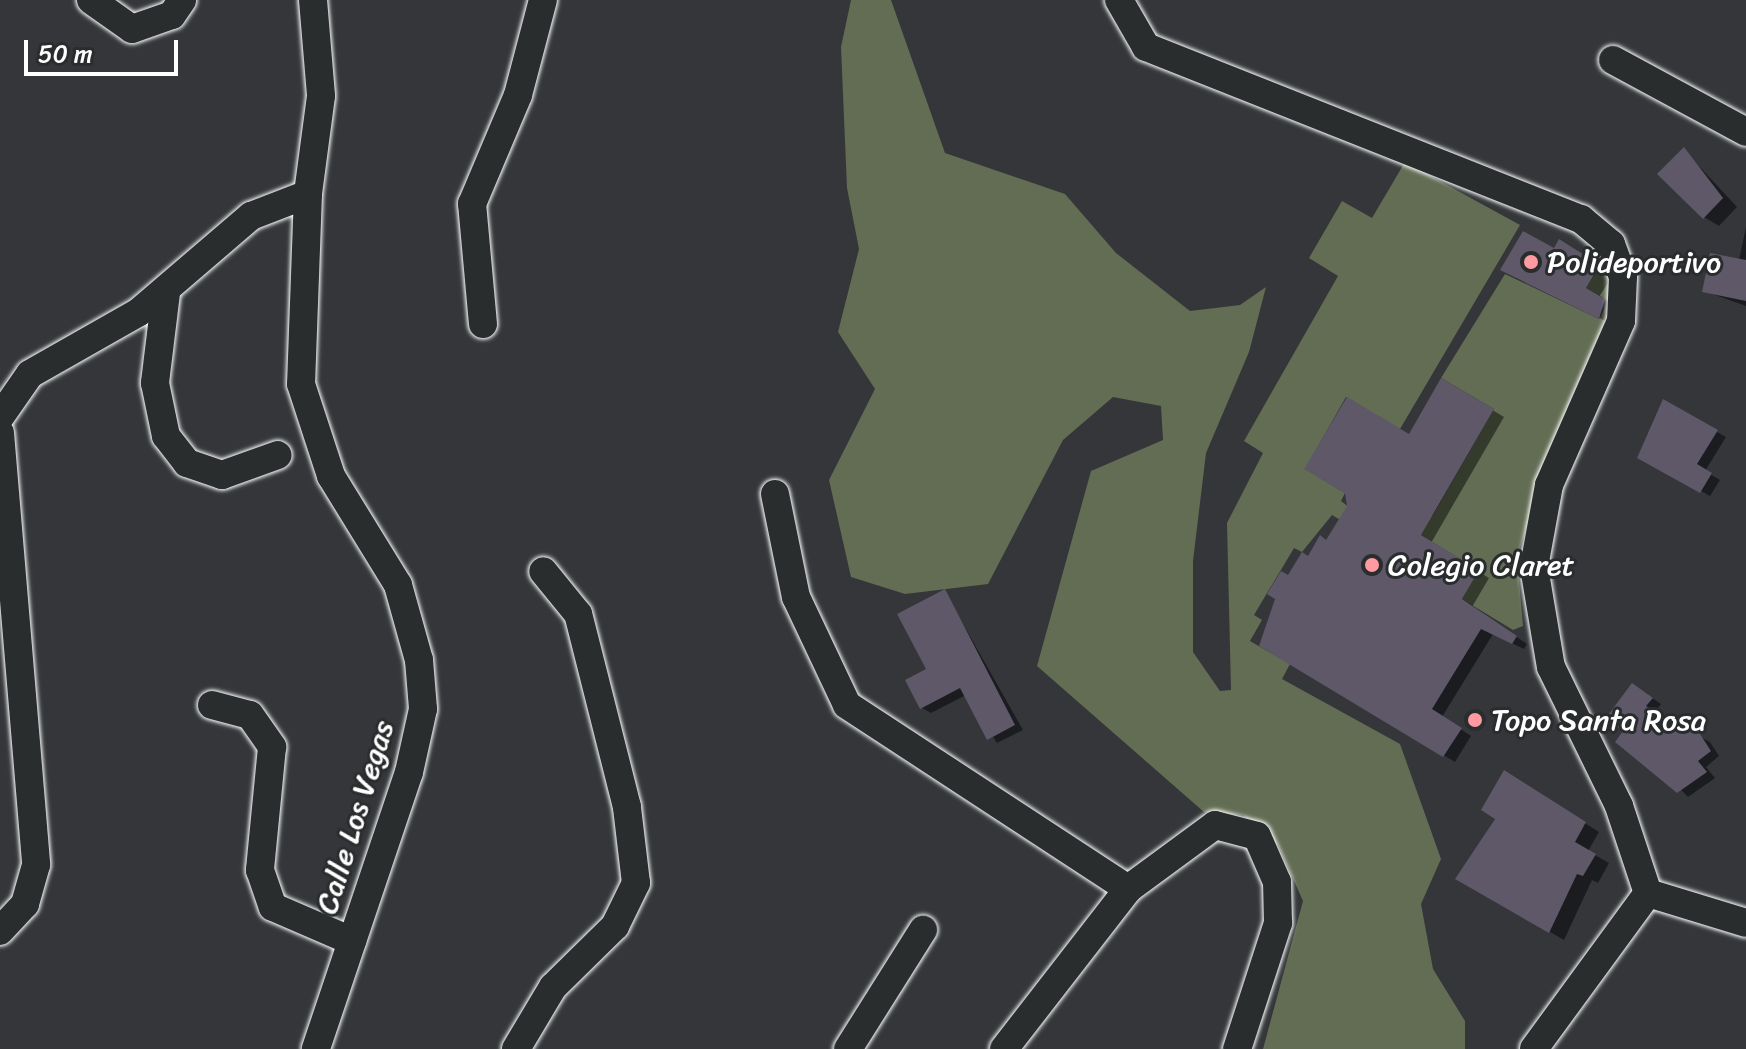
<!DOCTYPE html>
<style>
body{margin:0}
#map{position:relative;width:1746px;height:1049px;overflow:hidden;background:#34363a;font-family:Sriracha,sans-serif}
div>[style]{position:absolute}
.green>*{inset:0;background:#636d54}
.shadow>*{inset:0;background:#0007}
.building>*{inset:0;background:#5e5869}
.roads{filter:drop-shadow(0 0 2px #fff) drop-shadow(0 0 2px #fff)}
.minor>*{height:28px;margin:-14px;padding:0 14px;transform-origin:14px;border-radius:14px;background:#2a2d2e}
.dots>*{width:22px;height:22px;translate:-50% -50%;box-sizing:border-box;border:4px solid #2a2d2e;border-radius:50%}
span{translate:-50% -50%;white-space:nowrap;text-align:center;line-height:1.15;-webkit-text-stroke:6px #2a2d2e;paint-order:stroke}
.poi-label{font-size:30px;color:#fff}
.left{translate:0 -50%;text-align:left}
.street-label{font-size:30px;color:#fff}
.scale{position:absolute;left:24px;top:40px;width:154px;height:36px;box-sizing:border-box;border:4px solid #fff;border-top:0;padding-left:10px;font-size:24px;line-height:28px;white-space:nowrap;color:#fff;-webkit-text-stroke:6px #2a2d2e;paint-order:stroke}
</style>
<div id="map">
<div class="green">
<div style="clip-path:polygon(851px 0,891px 0,945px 153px,1065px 194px,1116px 253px,1190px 311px,1240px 305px,1266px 287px,1249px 352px,1206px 453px,1193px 561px,1193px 652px,1220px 691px,1231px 690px,1227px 523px,1263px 453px,1244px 441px,1338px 276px,1309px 258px,1342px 201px,1372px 218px,1405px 162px,1520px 225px,1400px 429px,1346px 397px,1305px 469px,1345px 493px,1341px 501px,1355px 512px,1347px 524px,1332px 515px,1302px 552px,1294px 548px,1254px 615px,1262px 620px,1250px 641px,1290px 664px,1282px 679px,1400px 744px,1441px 859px,1421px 904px,1433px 969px,1465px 1021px,1465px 1049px,1263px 1049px,1303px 901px,1278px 845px,1243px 815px,1204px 812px,1037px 666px,1091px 471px,1163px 440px,1161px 406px,1113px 397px,1063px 440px,988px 584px,905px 594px,851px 577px,829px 480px,875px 389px,838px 332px,859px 249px,847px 188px,841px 47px)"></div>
<div style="clip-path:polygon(1606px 257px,1624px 299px,1538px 491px,1517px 557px,1523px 626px,1513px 630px,1462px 599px,1478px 570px,1413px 530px,1433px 515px,1494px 409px,1441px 378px,1505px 274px,1599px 319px,1609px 301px,1586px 288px)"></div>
</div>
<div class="shadow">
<div style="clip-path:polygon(1684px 150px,1737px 207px,1719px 226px,1704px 217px)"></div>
<div style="clip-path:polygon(1746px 227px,1746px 306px,1704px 291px,1739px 260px)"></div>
<div style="clip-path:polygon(1574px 250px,1613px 275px,1599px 297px,1618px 309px,1614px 325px,1516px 278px,1554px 251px)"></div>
<div style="clip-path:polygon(1442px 380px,1504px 417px,1431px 543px,1489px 578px,1472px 607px,1527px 644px,1524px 649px,1493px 634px,1442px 717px,1471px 736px,1455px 762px,1261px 645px,1289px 578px,1327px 542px,1410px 436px)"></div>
<div style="clip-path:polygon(1664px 402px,1726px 437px,1705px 471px,1720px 480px,1710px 496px,1640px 457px)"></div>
<div style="clip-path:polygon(945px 592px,1023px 730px,997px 743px,966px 695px,931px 713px,922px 708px)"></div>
<div style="clip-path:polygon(1642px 691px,1661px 704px,1654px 713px,1710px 742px,1719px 756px,1706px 767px,1715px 778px,1688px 797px,1626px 731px)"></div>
<div style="clip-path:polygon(1518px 781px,1599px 832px,1588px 851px,1609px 863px,1598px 883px,1592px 880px,1564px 940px,1458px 879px)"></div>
</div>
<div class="building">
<div style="clip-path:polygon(1684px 147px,1723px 198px,1703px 219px,1657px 174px)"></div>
<div style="clip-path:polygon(1523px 231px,1554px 248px,1559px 239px,1600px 265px,1586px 288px,1605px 299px,1599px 319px,1500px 270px)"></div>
<div style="clip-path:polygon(1710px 253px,1746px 260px,1746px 301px,1702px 292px)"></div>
<div style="clip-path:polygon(1441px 378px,1494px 409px,1421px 535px,1479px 570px,1462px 599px,1517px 636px,1512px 644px,1481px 629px,1432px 709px,1462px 728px,1443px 757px,1259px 646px,1275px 599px,1267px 594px,1281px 571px,1288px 575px,1302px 552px,1308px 556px,1320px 535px,1326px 540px,1347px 506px,1345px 493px,1304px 469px,1347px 397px,1409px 434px)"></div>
<div style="clip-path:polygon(1663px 399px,1718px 430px,1697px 464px,1712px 473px,1700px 493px,1637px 458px)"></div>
<div style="clip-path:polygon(945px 589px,1015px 725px,987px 740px,960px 688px,920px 709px,905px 680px,926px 669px,897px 614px)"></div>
<div style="clip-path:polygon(1632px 683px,1653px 698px,1646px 706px,1700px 734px,1711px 751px,1698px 761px,1707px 772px,1677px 793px,1615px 742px,1623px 731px,1605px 719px)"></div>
<div style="clip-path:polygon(1504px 770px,1586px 822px,1575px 842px,1596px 854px,1583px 876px,1577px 874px,1549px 933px,1455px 879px,1495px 819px,1481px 810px)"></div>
</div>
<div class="roads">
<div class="minor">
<div style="left:91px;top:0;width:50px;rotate:35.3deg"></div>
<div style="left:132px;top:29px;width:42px;rotate:-19.3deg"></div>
<div style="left:172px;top:15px;width:18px;rotate:-56deg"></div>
<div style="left:313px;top:0;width:96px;rotate:85.2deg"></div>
<div style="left:321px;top:96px;width:99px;rotate:97.6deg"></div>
<div style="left:308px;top:194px;width:190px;rotate:92.1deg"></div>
<div style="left:301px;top:384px;width:97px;rotate:71.9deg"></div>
<div style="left:331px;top:476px;width:128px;rotate:58.4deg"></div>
<div style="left:398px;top:585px;width:78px;rotate:74.4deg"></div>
<div style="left:419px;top:660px;width:49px;rotate:85.3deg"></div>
<div style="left:423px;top:709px;width:65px;rotate:102.5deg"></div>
<div style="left:409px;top:772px;width:292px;rotate:108.6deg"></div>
<div style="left:1119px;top:0;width:54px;rotate:60.1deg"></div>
<div style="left:1146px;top:47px;width:468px;rotate:21.6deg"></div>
<div style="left:1581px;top:219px;width:39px;rotate:40deg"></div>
<div style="left:1611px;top:244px;width:35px;rotate:70deg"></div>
<div style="left:1623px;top:277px;width:44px;rotate:92.6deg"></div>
<div style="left:1621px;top:321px;width:179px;rotate:113.7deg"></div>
<div style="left:1549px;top:485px;width:83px;rotate:100.4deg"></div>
<div style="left:1534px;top:567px;width:101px;rotate:80.4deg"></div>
<div style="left:1551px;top:667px;width:155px;rotate:63.9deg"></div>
<div style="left:1619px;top:806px;width:92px;rotate:71.6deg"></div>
<div style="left:1648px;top:893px;width:193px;rotate:126.2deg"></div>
<div style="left:1613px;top:60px;width:151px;rotate:28.4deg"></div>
<div style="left:166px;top:293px;width:91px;rotate:97deg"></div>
<div style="left:155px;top:383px;width:54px;rotate:78.3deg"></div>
<div style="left:166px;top:436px;width:34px;rotate:52deg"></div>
<div style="left:187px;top:463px;width:37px;rotate:19deg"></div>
<div style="left:222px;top:475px;width:59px;rotate:-19.7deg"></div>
<div style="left:483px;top:324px;width:121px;rotate:-95.2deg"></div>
<div style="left:472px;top:204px;width:118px;rotate:-67.1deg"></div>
<div style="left:518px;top:95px;width:98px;rotate:-75.3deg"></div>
<div style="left:0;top:417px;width:52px;rotate:-55.1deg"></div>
<div style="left:30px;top:374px;width:125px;rotate:-29.6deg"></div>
<div style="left:139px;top:312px;width:148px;rotate:-40.6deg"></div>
<div style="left:251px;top:216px;width:61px;rotate:-21.1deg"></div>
<div style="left:0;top:433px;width:433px;rotate:85.2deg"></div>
<div style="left:36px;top:865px;width:41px;rotate:105.8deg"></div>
<div style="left:25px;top:904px;width:37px;rotate:133deg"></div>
<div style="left:775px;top:494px;width:105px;rotate:78.5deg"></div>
<div style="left:796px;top:597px;width:119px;rotate:64.7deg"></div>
<div style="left:847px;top:705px;width:336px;rotate:33.2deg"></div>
<div style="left:212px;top:705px;width:39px;rotate:15deg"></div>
<div style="left:250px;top:715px;width:39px;rotate:55deg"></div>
<div style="left:272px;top:747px;width:124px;rotate:95.6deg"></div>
<div style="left:260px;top:870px;width:39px;rotate:71deg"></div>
<div style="left:273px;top:907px;width:86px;rotate:23.3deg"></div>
<div style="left:1648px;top:893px;width:102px;rotate:17deg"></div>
<div style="left:516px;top:1049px;width:72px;rotate:-59.2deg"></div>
<div style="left:553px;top:987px;width:87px;rotate:-44.5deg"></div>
<div style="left:615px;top:926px;width:48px;rotate:-64deg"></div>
<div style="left:636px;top:883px;width:77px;rotate:-96.8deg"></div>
<div style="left:627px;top:807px;width:199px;rotate:-104.2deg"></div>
<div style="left:578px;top:614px;width:55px;rotate:-129.1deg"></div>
<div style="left:848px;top:1049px;width:141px;rotate:-57.8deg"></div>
<div style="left:1004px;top:1049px;width:202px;rotate:-52.2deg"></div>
<div style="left:1128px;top:889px;width:108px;rotate:-36.3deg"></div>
<div style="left:1215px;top:825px;width:43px;rotate:14.7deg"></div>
<div style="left:1257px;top:836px;width:50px;rotate:66.5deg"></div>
<div style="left:1277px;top:882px;width:41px;rotate:88.6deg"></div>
<div style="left:1278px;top:923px;width:133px;rotate:108deg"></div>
</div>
</div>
<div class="dots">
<div style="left:1531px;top:262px;background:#ff9aa2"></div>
<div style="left:1372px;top:565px;background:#ff9aa2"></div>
<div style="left:1475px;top:720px;background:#ff9aa2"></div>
</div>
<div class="poi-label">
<span class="left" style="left:1547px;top:262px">Polideportivo</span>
<span class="left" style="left:1388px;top:565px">Colegio Claret</span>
<span class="left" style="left:1491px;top:720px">Topo Santa Rosa</span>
</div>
<div class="street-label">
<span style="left:355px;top:817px;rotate:-73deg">Calle Los Vegas</span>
</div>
<div class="scale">50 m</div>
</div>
